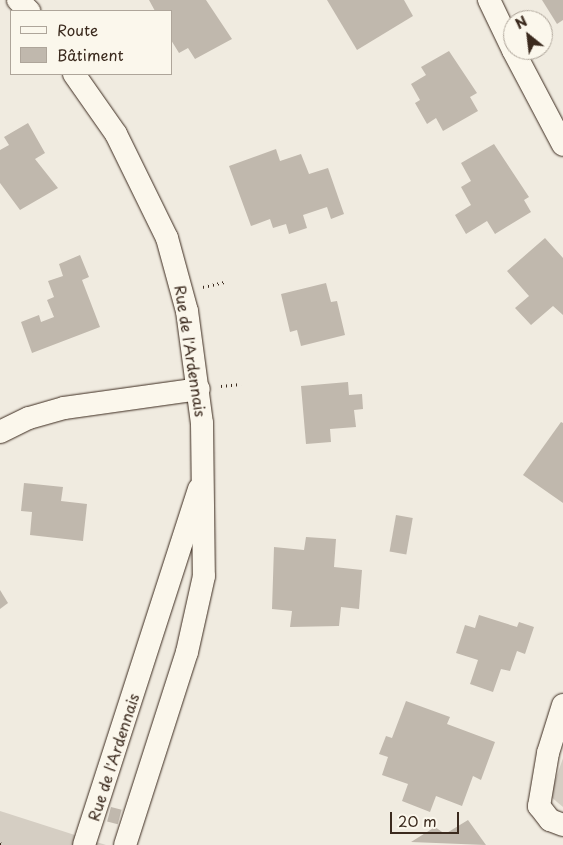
<!DOCTYPE html>
<meta charset="utf-8">
<style>
body{margin:0}
#map{position:relative;width:563px;height:845px;overflow:hidden;background:#f0ebe0;font-family:"Playpen Sans",sans-serif}
div>[style]{position:absolute}
.green>*{inset:0;background:#d5cec3}
.building>*{inset:0;background:#c0b8ad;transform-origin:0 0}
.path>*{height:3px;margin-top:-1.5px;transform-origin:0;background:repeating-linear-gradient(90deg,#3b2a1e 0 1px,transparent 0 5px)}
.roads{filter:drop-shadow(0 0 1px #3b2a1e) drop-shadow(0 0 1px #3b2a1e)}
.street>*{height:22px;margin:-11px;padding:0 11px;transform-origin:11px;border-radius:11px;background:#fbf7ec}
span{translate:-50% -50%;white-space:nowrap;text-align:center;line-height:1.15;-webkit-text-stroke:4px #fbf7ec;paint-order:stroke}
.street-label{font-size:15px;color:#3b2a1e}
.legend{position:absolute;left:10px;top:10px;width:162px;height:65px;box-sizing:border-box;background:#fbf7ec;border:1px solid #aea59a;margin:0;padding:6px 9px;list-style:none;font-size:15px;color:#3b2a1e}
.legend li{display:flex;align-items:center;gap:10px;height:25px}
.legend b{width:25px;border:1px solid #aea59a}
.north{position:absolute;left:503px;top:10px;width:50px;height:50px;box-sizing:border-box;background:#fbf7ec;border:1px solid #aea59a;border-radius:50%;rotate:331deg;font-size:14px;font-weight:700;line-height:20px;text-align:center;color:#3b2a1e}
.north::after{content:'';display:block;margin:auto;width:18px;height:22px;background:#3b2a1e;clip-path:polygon(50% 0,100% 100%,50% 72%,0 100%)}
.scale{position:absolute;left:390px;top:812px;width:69px;height:22px;box-sizing:border-box;border:2px solid #3b2a1e;border-top:0;padding-left:6px;font-size:15px;line-height:18px;white-space:nowrap;color:#3b2a1e;-webkit-text-stroke:4px #fbf7ec;paint-order:stroke}
</style>
<div id="map">
<div class="green">
<div style="clip-path:polygon(563px 758px,563px 807px,550px 796px)"></div>
<div style="clip-path:polygon(0 811px,106px 845px,0 845px)"></div>
</div>
<div class="building">
<div style="clip-path:polygon(149px 0,206px 0,232px 39px,195px 59px,188px 48px,179px 53px,171px 40px,171px 11px,155px 11px)"></div>
<div style="clip-path:polygon(327px 0,404px 0,413px 16px,357px 50px)"></div>
<div style="clip-path:polygon(542px 0,563px 0,563px 20px,557px 24px)"></div>
<div style="clip-path:polygon(449px 51px,477px 93px,470px 97px,478px 111px,443px 131px,436px 118px,427px 124px,415px 103px,420px 100px,411px 84px,426px 75px,421px 67px)"></div>
<div style="clip-path:polygon(28px 123px,45px 153px,35px 159px,58px 188px,20px 210px,0 183px,0 150px,9px 145px,4px 137px)"></div>
<div style="clip-path:polygon(494px 144px,529px 197px,524px 200px,531px 212px,495px 234px,487px 221px,466px 234px,455px 215px,471px 205px,461px 187px,471px 181px,461px 163px)"></div>
<div style="clip-path:polygon(276px 149px,280px 161px,301px 154px,309px 174px,328px 168px,344px 214px,331px 219px,327px 207px,303px 215px,307px 228px,289px 234px,286px 224px,273px 228px,270px 219px,251px 226px,229px 166px)"></div>
<div style="clip-path:polygon(545px 238px,563px 258px,563px 315px,553px 306px,531px 325px,515px 308px,529px 296px,507px 271px)"></div>
<div style="clip-path:polygon(80px 255px,89px 277px,82px 280px,100px 327px,32px 353px,21px 322px,39px 315px,41px 322px,54px 317px,47px 300px,54px 297px,48px 281px,63px 276px,59px 264px)"></div>
<div style="clip-path:polygon(326px 283px,331px 302px,337px 301px,345px 335px,301px 346px,297px 330px,290px 332px,281px 294px)"></div>
<div style="clip-path:polygon(348px 382px,349px 395px,362px 394px,363px 409px,354px 410px,356px 427px,330px 429px,331px 442px,306px 444px,301px 386px)"></div>
<div style="clip-path:polygon(561px 422px,563px 423px,563px 503px,523px 475px)"></div>
<div style="clip-path:polygon(24px 483px,63px 487px,61px 501px,87px 504px,83px 541px,30px 535px,32px 512px,21px 511px)"></div>
<div style="left:396px;top:515px;width:17px;height:37px;rotate:10deg"></div>
<div style="clip-path:polygon(306px 537px,336px 539px,334px 567px,362px 570px,359px 609px,341px 607px,339px 626px,290px 627px,292px 611px,272px 609px,274px 547px,304px 550px)"></div>
<div style="clip-path:polygon(0 590px,8px 603px,0 609px)"></div>
<div style="clip-path:polygon(479px 615px,517px 627px,519px 622px,534px 627px,525px 654px,517px 651px,510px 671px,501px 669px,493px 692px,470px 684px,478px 660px,456px 653px,465px 625px,475px 628px)"></div>
<div style="clip-path:polygon(406px 701px,450px 717px,447px 724px,495px 742px,481px 780px,473px 776px,462px 806px,436px 796px,430px 812px,402px 801px,408px 784px,382px 775px,388px 757px,379px 754px,386px 736px,392px 738px)"></div>
<div style="left:111px;top:807px;width:11px;height:15px;rotate:15deg"></div>
<div style="clip-path:polygon(468px 820px,486px 845px,411px 842px,435px 827px,445px 834px)"></div>
</div>
<div class="path">
<div style="left:203px;top:287px;width:22px;rotate:-13deg"></div>
<div style="left:221px;top:386px;width:20px;rotate:-6deg"></div>
<div style="left:0;top:843px;width:4px;rotate:27deg"></div>
</div>
<div class="roads">
<div class="street">
<div style="left:18px;top:0;width:16px;rotate:45deg"></div>
<div style="left:489px;top:0;width:55px;rotate:64.4deg"></div>
<div style="left:513px;top:50px;width:107px;rotate:62.2deg"></div>
<div style="left:74px;top:74px;width:73px;rotate:55deg"></div>
<div style="left:116px;top:134px;width:116px;rotate:63.9deg"></div>
<div style="left:167px;top:238px;width:76px;rotate:74.7deg"></div>
<div style="left:187px;top:311px;width:113px;rotate:82.4deg"></div>
<div style="left:202px;top:423px;width:153px;rotate:89.3deg"></div>
<div style="left:204px;top:576px;width:78px;rotate:102.6deg"></div>
<div style="left:187px;top:652px;width:203px;rotate:107.8deg"></div>
<div style="left:0;top:432px;width:32px;rotate:-26deg"></div>
<div style="left:29px;top:418px;width:36px;rotate:-16deg"></div>
<div style="left:64px;top:408px;width:136px;rotate:-8deg"></div>
<div style="left:563px;top:705px;width:50px;rotate:107.4deg"></div>
<div style="left:548px;top:753px;width:54px;rotate:99.6deg"></div>
<div style="left:539px;top:806px;width:18px;rotate:52deg"></div>
<div style="left:550px;top:820px;width:14px;rotate:21deg"></div>
<div style="left:84px;top:845px;width:374px;rotate:-72.1deg"></div>
</div>
</div>
<div class="street-label">
<span style="left:191px;top:351px;rotate:81deg">Rue de l'Ardennais</span>
<span style="left:113px;top:757px;rotate:-72deg">Rue de l'Ardennais</span>
</div>
<ul class="legend">
<li><b style="height:6px;background:#fbf7ec"></b>Route</li>
<li><b style="height:14px;background:#c0b8ad"></b>Bâtiment</li>
</ul>
<div class="north">N</div>
<div class="scale">20 m</div>
</div>
